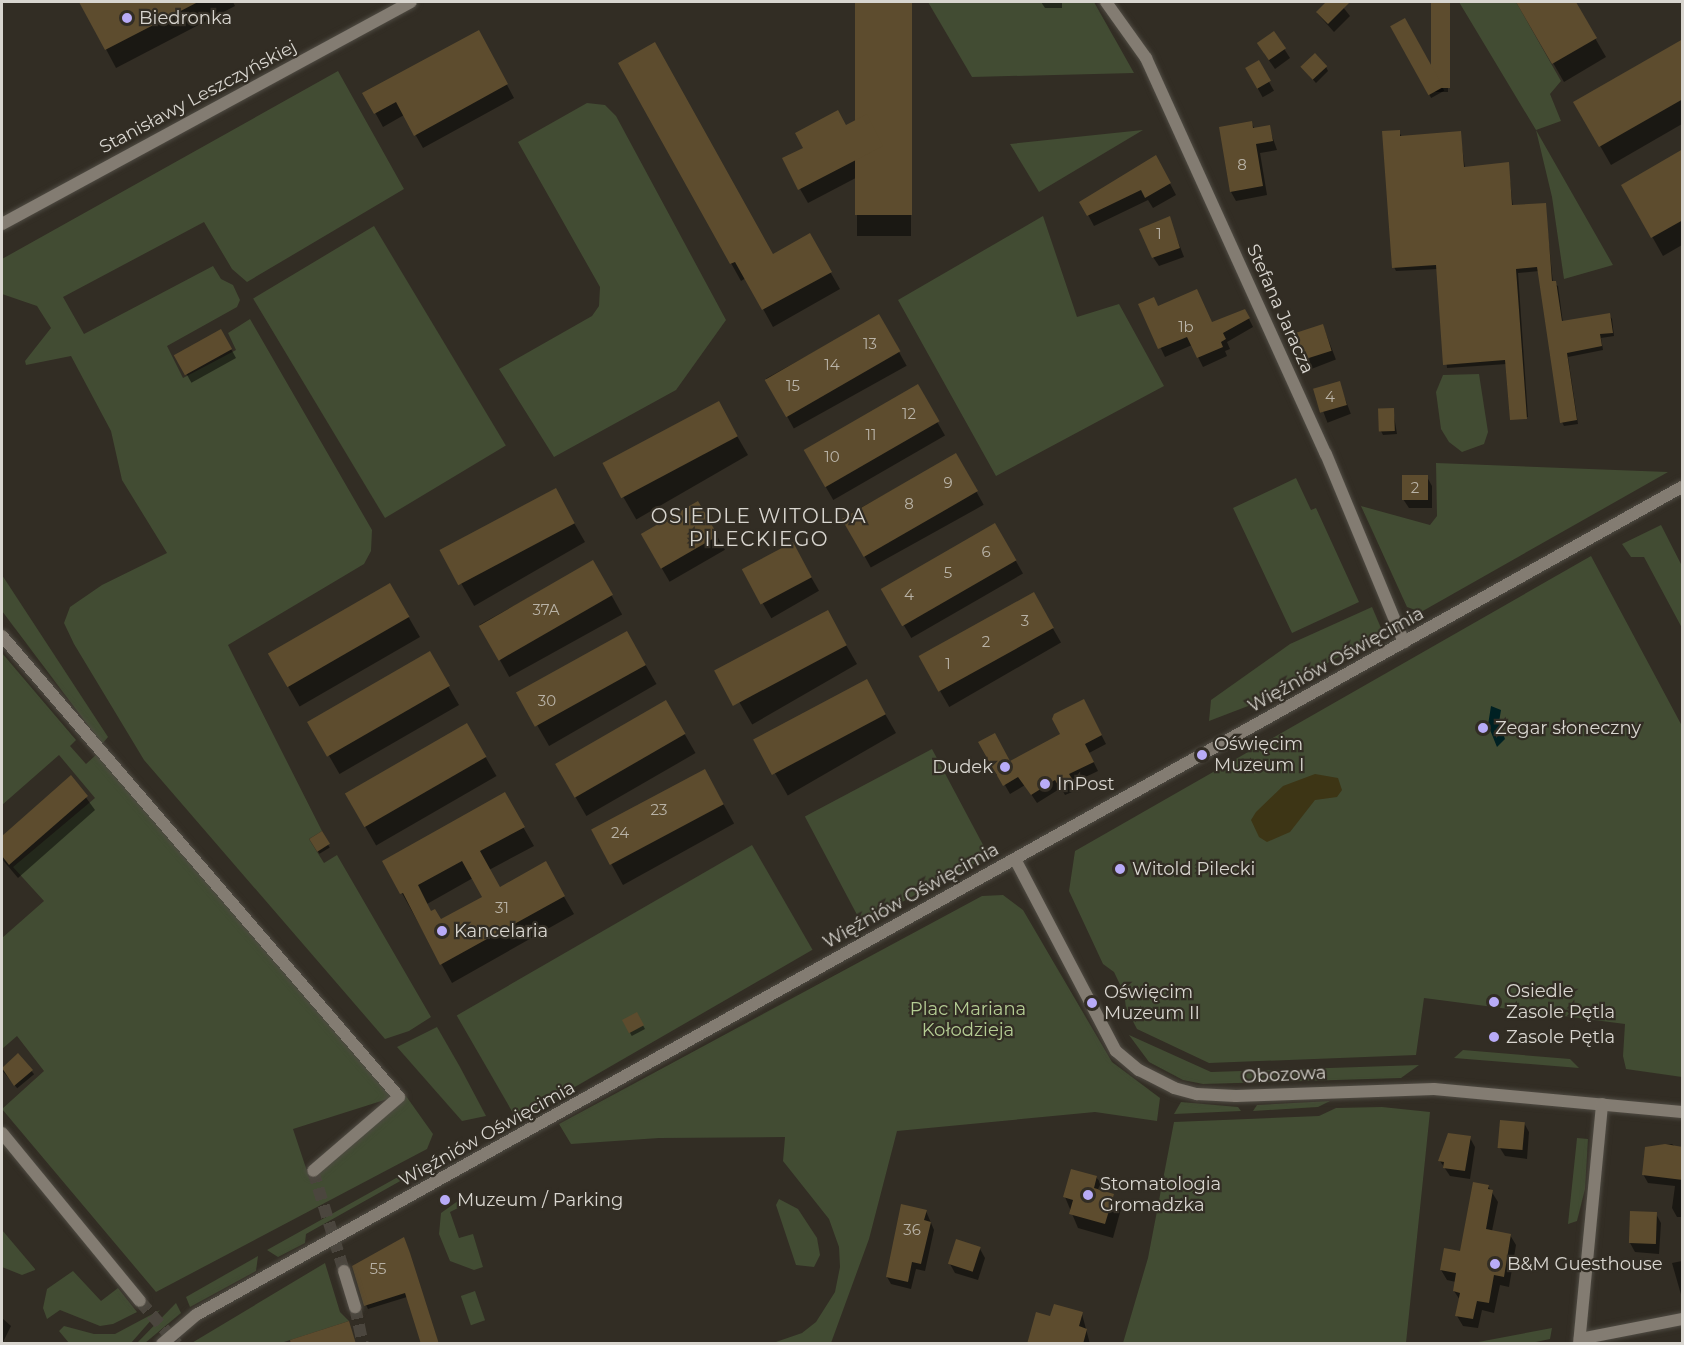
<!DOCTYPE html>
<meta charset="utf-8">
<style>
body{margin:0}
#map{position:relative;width:1684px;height:1345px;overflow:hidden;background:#322d24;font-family:Montserrat,sans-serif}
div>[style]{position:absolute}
.green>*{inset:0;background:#424c33;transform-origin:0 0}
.sand>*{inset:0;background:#3d3515}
.water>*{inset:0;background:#002123}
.shadow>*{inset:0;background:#0007;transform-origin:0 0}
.building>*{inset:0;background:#5d4c2e;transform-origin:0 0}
.pedestrian-tunnel>*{height:12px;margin-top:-6px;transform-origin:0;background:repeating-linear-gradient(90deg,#4b463e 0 12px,transparent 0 18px)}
.roads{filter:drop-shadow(0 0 2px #4f4b43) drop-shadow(0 0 2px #4f4b43)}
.pedestrian>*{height:12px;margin:-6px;padding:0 6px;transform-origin:6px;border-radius:6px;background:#837c72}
.minor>*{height:12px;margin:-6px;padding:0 6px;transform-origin:6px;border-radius:6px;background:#837c72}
.tertiary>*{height:12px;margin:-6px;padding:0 6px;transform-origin:6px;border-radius:6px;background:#837c72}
.dots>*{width:16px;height:16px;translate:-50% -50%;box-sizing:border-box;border:3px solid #322d24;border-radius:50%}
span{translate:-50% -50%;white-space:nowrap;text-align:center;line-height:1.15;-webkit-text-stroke:4.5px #322d24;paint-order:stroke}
.number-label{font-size:15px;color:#b9b3a7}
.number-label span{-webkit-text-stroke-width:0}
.poi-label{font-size:18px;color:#d8d5cf}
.left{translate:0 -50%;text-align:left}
.right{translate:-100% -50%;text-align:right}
.street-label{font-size:18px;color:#d8d5cf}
.park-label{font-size:18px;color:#b5cd94}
.neighbourhood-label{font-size:20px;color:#d8d5cf;letter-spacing:1.5px}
.frame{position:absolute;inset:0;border:3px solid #d8d5cf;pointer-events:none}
</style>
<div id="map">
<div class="green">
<div style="clip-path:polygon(928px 2px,1094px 2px,1134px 73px,972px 77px)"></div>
<div style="clip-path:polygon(1459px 2px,1516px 2px,1561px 81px,1550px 94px,1561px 121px,1536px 130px,1613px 265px,1564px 279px,1552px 197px,1536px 130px)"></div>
<div style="clip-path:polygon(338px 71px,404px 189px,247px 282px,232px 269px,204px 222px,63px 297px,84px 334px,213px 266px,221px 279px,233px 285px,240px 300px,237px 307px,167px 346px,183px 378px,236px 350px,228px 333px,250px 319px,372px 530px,371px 551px,364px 564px,228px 645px,322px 831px,309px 839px,324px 863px,337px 855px,431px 1017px,409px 1031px,385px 1039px,144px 760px,74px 644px,64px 623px,70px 607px,102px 585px,167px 553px,122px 480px,111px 431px,71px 356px,26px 365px,25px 361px,51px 328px,37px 306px,2px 294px,2px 259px)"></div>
<div style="clip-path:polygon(587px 103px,605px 105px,616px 116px,726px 320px,676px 390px,554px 457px,499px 369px,592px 316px,599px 306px,600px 287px,518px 142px)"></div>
<div style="clip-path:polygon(1143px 130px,1039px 192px,1010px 144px)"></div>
<div style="clip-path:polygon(1043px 216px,1077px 317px,1119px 304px,1164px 386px,996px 476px,898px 300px)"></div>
<div style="left:374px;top:226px;width:256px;height:141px;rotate:59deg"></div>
<div style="clip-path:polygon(1479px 374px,1488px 432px,1484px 444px,1462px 452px,1449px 442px,1441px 429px,1436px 392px,1443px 375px)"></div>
<div style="clip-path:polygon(1436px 463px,1668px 472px,1421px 612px,1407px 607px,1361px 506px,1430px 525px,1437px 516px)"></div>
<div style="clip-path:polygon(1296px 478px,1311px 510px,1316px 508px,1359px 602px,1292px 633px,1233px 508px)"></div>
<div style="clip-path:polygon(1661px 525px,1682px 566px,1682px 628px,1644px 557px,1631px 557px,1622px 544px)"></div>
<div style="clip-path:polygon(1591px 556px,1682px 726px,1682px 1077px,1626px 1069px,1623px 1056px,1625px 1024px,1424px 998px,1416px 1055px,1209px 1063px,1137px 1029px,1126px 1008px,1124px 993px,1114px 972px,1103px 964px,1069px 891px,1075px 851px)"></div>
<div style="clip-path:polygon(2px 575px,108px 737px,102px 744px,2px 611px)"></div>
<div style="clip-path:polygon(1372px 607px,1381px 628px,1379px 634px,1256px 703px,1209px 721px,1211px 700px,1290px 644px)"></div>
<div style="clip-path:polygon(2px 653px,76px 740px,70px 746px,86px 764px,97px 754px,394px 1097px,293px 1129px,310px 1180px,406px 1096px,433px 1134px,427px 1149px,156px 1292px,2px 1109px,44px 1071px,17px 1036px,2px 1049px,2px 938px,44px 901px,13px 867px,95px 798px,59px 755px,2px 805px)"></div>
<div style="left:932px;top:749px;width:121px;height:144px;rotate:62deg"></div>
<div style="left:752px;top:845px;width:121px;height:341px;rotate:60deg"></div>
<div style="clip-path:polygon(1003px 895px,1023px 910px,1112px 1062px,1160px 1098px,1157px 1121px,1095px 1112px,897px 1131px,869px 1239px,831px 1343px,773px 1343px,802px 1333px,816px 1322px,835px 1292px,840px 1267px,839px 1247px,829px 1219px,783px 1161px,785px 1137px,659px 1138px,571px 1144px,559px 1124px,982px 896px)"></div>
<div style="clip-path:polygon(437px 1027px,460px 1067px,486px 1116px,462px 1121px,397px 1047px)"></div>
<div style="clip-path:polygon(1129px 1035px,1211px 1072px,1419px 1065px,1401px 1078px,1203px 1084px,1183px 1080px,1149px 1062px)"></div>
<div style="clip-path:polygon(1463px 1050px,1570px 1059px,1579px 1068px,1454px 1058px)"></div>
<div style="clip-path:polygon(1330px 1101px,1318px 1107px,1253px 1111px,1257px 1105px)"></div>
<div style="clip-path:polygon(1181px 1102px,1238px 1107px,1241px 1111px,1174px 1114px)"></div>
<div style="clip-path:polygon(1382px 1107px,1430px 1112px,1406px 1343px,1123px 1343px,1148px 1258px,1174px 1122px,1319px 1116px,1336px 1108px)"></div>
<div style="clip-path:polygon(1577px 1138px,1588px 1139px,1585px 1189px,1577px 1221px,1568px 1224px)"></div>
<div style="clip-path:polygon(441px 1153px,443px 1157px,306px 1234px,305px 1243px,278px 1257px,267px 1250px)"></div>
<div style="clip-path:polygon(462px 1198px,464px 1205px,450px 1212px,459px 1238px,473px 1234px,483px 1267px,474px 1270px,450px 1261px,439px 1234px,441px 1213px)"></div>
<div style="clip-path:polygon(779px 1199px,798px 1209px,817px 1238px,820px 1255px,814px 1267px,796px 1265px,776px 1205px)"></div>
<div style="clip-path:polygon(2px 1230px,35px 1269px,35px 1270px,22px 1275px,2px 1267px)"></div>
<div style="clip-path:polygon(258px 1256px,256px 1271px,190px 1307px,186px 1297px)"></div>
<div style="clip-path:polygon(325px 1263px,340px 1312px,349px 1321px,281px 1343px,190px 1344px)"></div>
<div style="clip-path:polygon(73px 1271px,101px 1301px,118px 1288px,137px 1312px,113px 1324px,100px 1326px,60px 1310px,47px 1319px,43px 1308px,47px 1289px)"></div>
<div style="left:475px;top:1291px;width:31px;height:15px;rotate:71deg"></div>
<div style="clip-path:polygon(176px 1303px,181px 1313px,145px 1343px,137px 1343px)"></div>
<div style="clip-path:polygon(160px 1310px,131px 1343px,69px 1343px,59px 1331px,64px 1326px,94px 1334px,115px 1334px)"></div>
<div style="clip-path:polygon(1552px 1328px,1550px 1339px,1531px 1343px,1473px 1343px)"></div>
</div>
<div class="sand">
<div style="clip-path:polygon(1315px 774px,1338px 778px,1342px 790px,1337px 797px,1315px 800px,1290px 832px,1267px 842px,1259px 837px,1251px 820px,1256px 812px,1283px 786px)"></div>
</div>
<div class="water">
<div style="clip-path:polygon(1491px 706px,1501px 710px,1499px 722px,1505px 739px,1497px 747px,1488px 725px)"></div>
</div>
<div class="shadow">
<div style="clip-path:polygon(81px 2px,233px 2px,235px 6px,116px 68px)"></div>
<div style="left:857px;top:2px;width:54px;height:234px"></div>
<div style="clip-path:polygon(1041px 2px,1062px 2px,1062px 8px,1045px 8px)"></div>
<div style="clip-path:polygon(1329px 2px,1339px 2px,1350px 16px,1334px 32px,1317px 13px)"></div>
<div style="left:1432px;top:2px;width:16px;height:90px"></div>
<div style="clip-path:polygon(1518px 2px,1574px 2px,1606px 57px,1564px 82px)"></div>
<div style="left:1405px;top:20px;width:81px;height:15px;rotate:61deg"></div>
<div style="clip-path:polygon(1274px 33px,1290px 58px,1275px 69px,1264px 53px)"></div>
<div style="clip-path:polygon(1682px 41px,1682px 124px,1611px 165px,1575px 102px)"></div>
<div style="clip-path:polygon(486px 46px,514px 98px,423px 148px,404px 115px,383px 127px,365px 94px)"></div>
<div style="left:1258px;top:62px;width:33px;height:13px;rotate:61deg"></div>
<div style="clip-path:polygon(620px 64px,773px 256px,809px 235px,840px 289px,773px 327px,746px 278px,741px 281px)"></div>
<div style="clip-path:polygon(1302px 67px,1326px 67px,1328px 71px,1316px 83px)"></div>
<div style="clip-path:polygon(1251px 123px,1255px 129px,1269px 127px,1277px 150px,1260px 153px,1267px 195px,1236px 201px,1231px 192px)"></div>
<div style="clip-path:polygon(846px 127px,874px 130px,890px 160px,808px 203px,800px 189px)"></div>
<div style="clip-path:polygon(1399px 132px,1402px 137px,1460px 133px,1465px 168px,1508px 164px,1513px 207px,1545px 205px,1553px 283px,1558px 286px,1563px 323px,1609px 315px,1612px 319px,1614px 336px,1601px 338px,1603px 350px,1568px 357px,1578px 424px,1564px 426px,1562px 422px,1539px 271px,1518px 273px,1528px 417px,1511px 418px,1507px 364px,1447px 368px,1438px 269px,1396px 271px,1394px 267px)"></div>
<div style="clip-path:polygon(1682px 151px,1682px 245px,1663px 256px,1623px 185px)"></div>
<div style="clip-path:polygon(1156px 157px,1176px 195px,1153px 208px,1148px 200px,1094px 226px,1081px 202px)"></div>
<div style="clip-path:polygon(1169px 218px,1184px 257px,1159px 266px,1153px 257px)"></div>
<div style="clip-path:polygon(1140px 305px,1212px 324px,1245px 311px,1253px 327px,1227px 342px,1230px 349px,1225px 351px,1227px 356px,1203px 367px,1192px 345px,1165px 357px)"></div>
<div style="left:879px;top:316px;width:57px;height:129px;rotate:61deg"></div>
<div style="left:1323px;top:326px;width:36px;height:27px;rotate:69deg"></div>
<div style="left:221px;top:331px;width:31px;height:51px;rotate:61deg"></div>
<div style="left:1339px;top:383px;width:33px;height:25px;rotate:69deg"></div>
<div style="left:917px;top:387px;width:56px;height:129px;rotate:60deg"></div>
<div style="left:718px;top:403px;width:60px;height:129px;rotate:60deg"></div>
<div style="clip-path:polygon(1393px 410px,1397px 434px,1383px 435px,1381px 431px)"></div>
<div style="left:956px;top:455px;width:57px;height:129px;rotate:61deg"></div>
<div style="clip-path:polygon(1427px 477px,1432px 486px,1432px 508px,1409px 508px,1403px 499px)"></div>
<div style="left:555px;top:490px;width:60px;height:128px;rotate:60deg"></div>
<div style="left:698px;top:503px;width:54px;height:64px;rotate:60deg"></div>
<div style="left:995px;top:525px;width:56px;height:129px;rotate:60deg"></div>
<div style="left:792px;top:544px;width:54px;height:55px;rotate:60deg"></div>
<div style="left:593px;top:562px;width:60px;height:129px;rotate:61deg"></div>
<div style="left:390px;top:585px;width:60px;height:139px;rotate:60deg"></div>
<div style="left:1033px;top:594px;width:56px;height:129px;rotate:60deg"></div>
<div style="left:827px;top:612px;width:60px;height:121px;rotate:60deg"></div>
<div style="left:627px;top:633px;width:59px;height:124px;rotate:60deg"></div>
<div style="left:429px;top:653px;width:60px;height:138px;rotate:60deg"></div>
<div style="left:866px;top:681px;width:60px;height:125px;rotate:60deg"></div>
<div style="left:666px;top:702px;width:59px;height:126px;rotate:60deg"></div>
<div style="clip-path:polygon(1088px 709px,1106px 744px,1089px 753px,1098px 771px,1073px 783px,1077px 790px,1065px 795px,1061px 788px,1037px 803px,1025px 785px,1010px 794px,981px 743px,1009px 763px,1062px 735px)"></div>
<div style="left:467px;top:725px;width:59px;height:139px;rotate:60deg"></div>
<div style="left:705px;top:771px;width:60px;height:127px;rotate:61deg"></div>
<div style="clip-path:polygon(71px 777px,95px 810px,18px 878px,2px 859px,2px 838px)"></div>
<div style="clip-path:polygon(evenodd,504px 794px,534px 846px,489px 870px,500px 889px,545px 864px,574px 914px,452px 983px,384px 861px,504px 794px,473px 878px,484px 897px,441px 921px,431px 913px,427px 904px,473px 878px)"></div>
<div style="left:321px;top:833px;width:17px;height:12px;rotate:59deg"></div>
<div style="left:637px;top:1014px;width:17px;height:15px;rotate:62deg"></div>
<div style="left:18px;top:1055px;width:25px;height:22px;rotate:50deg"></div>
<div style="clip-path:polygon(1524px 1123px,1529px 1132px,1527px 1159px,1505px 1156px,1500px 1148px)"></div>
<div style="clip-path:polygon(1470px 1138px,1475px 1147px,1470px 1179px,1450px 1176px,1440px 1161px)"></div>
<div style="clip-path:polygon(1672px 1144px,1682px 1153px,1682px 1217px,1677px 1217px,1672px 1208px,1675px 1186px,1648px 1183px,1643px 1174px,1646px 1148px)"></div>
<div style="clip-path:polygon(1096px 1177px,1121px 1209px,1113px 1238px,1078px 1228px,1065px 1197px)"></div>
<div style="clip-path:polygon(1488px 1186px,1498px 1202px,1492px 1231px,1510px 1235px,1516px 1245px,1509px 1287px,1500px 1285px,1494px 1313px,1482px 1310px,1478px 1328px,1463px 1326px,1457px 1316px,1460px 1300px,1454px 1291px,1456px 1282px,1447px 1280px,1441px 1270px,1461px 1253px)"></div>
<div style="clip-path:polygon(926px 1211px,934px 1230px,925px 1271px,916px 1269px,911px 1289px,891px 1284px,887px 1277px)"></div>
<div style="clip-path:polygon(1656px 1214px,1661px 1223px,1659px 1254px,1635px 1252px,1630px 1243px)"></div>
<div style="clip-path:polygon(404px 1239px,407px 1297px,368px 1309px,366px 1305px)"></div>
<div style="clip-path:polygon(980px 1249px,985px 1258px,978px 1280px,955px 1273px,950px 1264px)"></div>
<div style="clip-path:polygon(1682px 1261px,1682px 1298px,1672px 1263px)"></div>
<div style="clip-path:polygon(1082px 1314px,1090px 1344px,1028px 1344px,1051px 1318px)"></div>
<div style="clip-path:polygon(2px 1318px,11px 1326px,2px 1344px)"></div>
</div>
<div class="building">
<div style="clip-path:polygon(79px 2px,198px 2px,105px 50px)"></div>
<div style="left:855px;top:2px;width:57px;height:213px"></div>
<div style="clip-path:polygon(1326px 2px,1350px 2px,1328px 24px,1316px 12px)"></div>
<div style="left:1431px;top:2px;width:19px;height:86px"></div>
<div style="clip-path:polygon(1516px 2px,1576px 2px,1597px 38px,1552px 64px)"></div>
<div style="left:1405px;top:18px;width:79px;height:17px;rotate:61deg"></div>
<div style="clip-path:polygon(479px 30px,508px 84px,414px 136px,396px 102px,374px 114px,362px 93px)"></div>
<div style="left:1274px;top:31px;width:21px;height:21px;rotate:55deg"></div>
<div style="clip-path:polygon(1683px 39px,1683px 99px,1599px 147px,1573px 102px)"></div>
<div style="clip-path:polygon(655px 42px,773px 254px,810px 233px,832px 272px,762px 310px,735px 262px,730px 264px,618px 63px)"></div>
<div style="left:1315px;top:53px;width:18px;height:20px;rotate:47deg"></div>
<div style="left:1259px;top:60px;width:24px;height:16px;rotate:60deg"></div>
<div style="clip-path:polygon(838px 110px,846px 125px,867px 114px,883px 146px,798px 190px,782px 158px,803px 148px,795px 133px)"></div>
<div style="clip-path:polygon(1252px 121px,1253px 128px,1270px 125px,1273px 141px,1256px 144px,1263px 186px,1230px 192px,1219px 127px)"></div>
<div style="clip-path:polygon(1400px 130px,1400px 136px,1461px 131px,1464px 167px,1509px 162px,1512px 205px,1546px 203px,1552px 281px,1556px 281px,1562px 321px,1610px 313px,1613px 333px,1600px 334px,1602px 346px,1567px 353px,1577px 420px,1560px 423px,1537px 267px,1516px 269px,1527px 419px,1510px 420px,1505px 360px,1443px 365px,1436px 265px,1392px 268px,1382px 131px)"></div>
<div style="clip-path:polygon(1683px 149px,1683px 220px,1651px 238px,1621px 185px)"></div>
<div style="clip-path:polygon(1156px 155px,1171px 183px,1145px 198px,1141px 190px,1087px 216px,1079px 202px)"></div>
<div style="clip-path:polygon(1170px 216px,1180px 248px,1152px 258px,1139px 229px)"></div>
<div style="clip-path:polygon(1197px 289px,1212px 322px,1245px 309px,1250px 318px,1223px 333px,1226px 339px,1221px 342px,1223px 347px,1197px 358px,1187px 337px,1158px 349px,1138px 304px,1154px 297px,1158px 306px)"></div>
<div style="left:879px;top:314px;width:43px;height:132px;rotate:60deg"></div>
<div style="left:1323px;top:324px;width:28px;height:29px;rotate:72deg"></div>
<div style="left:221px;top:329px;width:23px;height:54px;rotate:61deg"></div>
<div style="left:1340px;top:381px;width:25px;height:28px;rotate:74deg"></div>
<div style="left:918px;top:384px;width:43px;height:132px;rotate:60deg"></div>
<div style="left:719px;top:401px;width:40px;height:132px;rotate:62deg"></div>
<div style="left:1394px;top:408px;width:23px;height:16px;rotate:88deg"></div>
<div style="left:956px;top:453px;width:44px;height:132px;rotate:60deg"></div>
<div style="left:1428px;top:475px;width:25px;height:26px;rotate:90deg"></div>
<div style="left:556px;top:488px;width:40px;height:132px;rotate:62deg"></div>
<div style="left:698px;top:501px;width:40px;height:66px;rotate:60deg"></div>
<div style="left:995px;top:523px;width:43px;height:132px;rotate:60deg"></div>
<div style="left:793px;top:542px;width:40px;height:58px;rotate:62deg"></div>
<div style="left:593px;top:560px;width:40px;height:132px;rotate:60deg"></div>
<div style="left:390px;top:583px;width:39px;height:141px;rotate:60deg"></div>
<div style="left:1034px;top:592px;width:41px;height:132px;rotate:61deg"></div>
<div style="left:828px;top:610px;width:40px;height:129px;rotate:62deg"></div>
<div style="left:627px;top:631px;width:39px;height:127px;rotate:61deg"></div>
<div style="left:430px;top:651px;width:40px;height:142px;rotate:60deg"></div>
<div style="left:867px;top:679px;width:40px;height:129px;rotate:62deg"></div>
<div style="clip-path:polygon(1084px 699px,1102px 735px,1085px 744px,1094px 762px,1069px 774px,1073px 780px,1059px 787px,1055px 780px,1031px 795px,1018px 777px,1003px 786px,978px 742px,995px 733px,1010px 761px,1060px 734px,1052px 719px,1054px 714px)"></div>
<div style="left:666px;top:700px;width:39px;height:128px;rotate:60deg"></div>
<div style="left:467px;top:723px;width:39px;height:141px;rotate:60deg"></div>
<div style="left:705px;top:769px;width:40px;height:129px;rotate:62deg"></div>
<div style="clip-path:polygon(71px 775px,88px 796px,9px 865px,2px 856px,2px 836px)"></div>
<div style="clip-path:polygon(evenodd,505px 792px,525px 827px,480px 851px,500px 887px,546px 861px,565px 896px,440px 965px,403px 893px,400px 894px,382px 861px,505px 792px,462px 861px,482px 897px,441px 919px,435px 909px,431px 911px,418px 885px,462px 861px)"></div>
<div style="left:322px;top:831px;width:15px;height:15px;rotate:58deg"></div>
<div style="left:637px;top:1012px;width:15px;height:17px;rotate:62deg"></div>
<div style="clip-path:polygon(18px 1053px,33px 1070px,14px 1086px,2px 1068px)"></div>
<div style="left:1500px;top:1120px;width:25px;height:28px;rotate:5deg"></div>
<div style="clip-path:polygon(1448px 1133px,1471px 1136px,1465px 1171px,1443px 1168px,1444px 1162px,1438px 1161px)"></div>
<div style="clip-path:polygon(1665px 1144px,1683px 1147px,1683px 1180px,1642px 1175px,1645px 1147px)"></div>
<div style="clip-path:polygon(1071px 1169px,1097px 1176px,1094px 1188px,1114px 1194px,1105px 1224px,1069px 1214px,1073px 1200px,1063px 1197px)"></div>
<div style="clip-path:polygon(1473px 1182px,1489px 1185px,1488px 1189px,1493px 1190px,1486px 1229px,1511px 1234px,1504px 1277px,1494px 1275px,1489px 1303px,1477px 1301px,1473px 1319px,1455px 1316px,1460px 1293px,1453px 1291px,1456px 1273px,1440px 1270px,1444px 1248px,1460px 1251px)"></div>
<div style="clip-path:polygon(901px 1204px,927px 1210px,924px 1220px,931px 1222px,921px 1264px,912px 1262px,908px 1282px,886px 1277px)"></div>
<div style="left:1630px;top:1211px;width:27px;height:32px;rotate:2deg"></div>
<div style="clip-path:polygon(404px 1237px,410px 1253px,439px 1344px,421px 1344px,405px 1293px,364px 1306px,352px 1266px)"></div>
<div style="left:956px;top:1239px;width:26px;height:26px;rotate:18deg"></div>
<div style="clip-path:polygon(1054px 1304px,1083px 1312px,1079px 1326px,1087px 1329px,1083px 1344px,1027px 1344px,1036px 1312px,1050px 1316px)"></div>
<div style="clip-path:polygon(349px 1321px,356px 1344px,291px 1344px,290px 1340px)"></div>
</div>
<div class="pedestrian-tunnel">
<div style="left:313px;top:1171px;width:105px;rotate:72.8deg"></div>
<div style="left:140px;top:1301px;width:57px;rotate:49.3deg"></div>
<div style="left:355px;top:1307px;width:38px;rotate:78deg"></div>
</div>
<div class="roads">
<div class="pedestrian">
<div style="left:2px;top:636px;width:608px;rotate:49.27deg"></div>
<div style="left:399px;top:1097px;width:113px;rotate:139.3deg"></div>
<div style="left:2px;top:1133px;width:217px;rotate:50.6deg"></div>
<div style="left:344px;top:1271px;width:38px;rotate:73deg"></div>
</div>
<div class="minor">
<div style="left:1106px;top:2px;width:69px;rotate:54.5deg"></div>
<div style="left:1146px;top:58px;width:435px;rotate:65.6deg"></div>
<div style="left:1326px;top:454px;width:204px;rotate:67.5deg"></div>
<div style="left:1580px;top:1339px;width:104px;rotate:-11.1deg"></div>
</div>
<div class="tertiary">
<div style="left:2px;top:224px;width:465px;rotate:-28.5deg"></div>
<div style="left:1015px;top:859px;width:217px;rotate:62.3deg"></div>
<div style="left:1116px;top:1051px;width:30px;rotate:40deg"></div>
<div style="left:1139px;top:1070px;width:39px;rotate:27deg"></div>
<div style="left:1174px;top:1088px;width:24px;rotate:15deg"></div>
<div style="left:1197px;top:1094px;width:39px;rotate:3deg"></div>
<div style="left:1236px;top:1096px;width:198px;rotate:-2deg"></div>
<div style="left:1434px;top:1089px;width:249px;rotate:5.3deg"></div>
<div style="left:162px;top:1344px;width:45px;rotate:-40.5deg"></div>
<div style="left:196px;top:1315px;width:1701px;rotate:-29.13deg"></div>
<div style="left:1579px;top:1344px;width:241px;rotate:-84.5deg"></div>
</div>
</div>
<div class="dots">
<div style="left:127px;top:18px;background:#b8abf7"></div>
<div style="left:1483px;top:728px;background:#b8abf7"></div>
<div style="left:1202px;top:755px;background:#b8abf7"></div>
<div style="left:1005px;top:767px;background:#b8abf7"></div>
<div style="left:1045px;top:784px;background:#b8abf7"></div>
<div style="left:1120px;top:869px;background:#b8abf7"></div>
<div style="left:442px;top:931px;background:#b8abf7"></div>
<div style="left:1494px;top:1002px;background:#b8abf7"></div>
<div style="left:1092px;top:1003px;background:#b8abf7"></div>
<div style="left:1494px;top:1037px;background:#b8abf7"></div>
<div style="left:1088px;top:1195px;background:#b8abf7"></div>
<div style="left:445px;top:1200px;background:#b8abf7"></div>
<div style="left:1495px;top:1264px;background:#b8abf7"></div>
</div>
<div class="number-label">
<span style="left:1242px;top:165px">8</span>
<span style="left:1159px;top:234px">1</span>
<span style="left:1186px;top:327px">1b</span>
<span style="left:870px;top:344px">13</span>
<span style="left:832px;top:365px">14</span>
<span style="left:793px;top:386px">15</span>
<span style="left:1330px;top:397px">4</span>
<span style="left:909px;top:414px">12</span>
<span style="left:871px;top:435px">11</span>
<span style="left:832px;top:457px">10</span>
<span style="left:948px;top:483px">9</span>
<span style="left:1415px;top:488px">2</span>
<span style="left:909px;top:504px">8</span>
<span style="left:986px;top:552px">6</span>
<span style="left:948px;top:573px">5</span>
<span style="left:909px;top:595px">4</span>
<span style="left:546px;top:610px">37A</span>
<span style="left:1025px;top:621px">3</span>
<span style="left:986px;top:642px">2</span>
<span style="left:948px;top:664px">1</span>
<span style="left:547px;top:701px">30</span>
<span style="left:659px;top:810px">23</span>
<span style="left:620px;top:833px">24</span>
<span style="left:502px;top:908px">31</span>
<span style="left:912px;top:1230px">36</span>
<span style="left:378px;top:1269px">55</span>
</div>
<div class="poi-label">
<span class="left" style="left:139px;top:18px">Biedronka</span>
<span class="left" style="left:1495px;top:728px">Zegar słoneczny</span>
<span class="left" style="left:1214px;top:755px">Oświęcim<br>Muzeum I</span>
<span class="right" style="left:993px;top:767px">Dudek</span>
<span class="left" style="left:1057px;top:784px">InPost</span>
<span class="left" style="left:1132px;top:869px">Witold Pilecki</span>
<span class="left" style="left:454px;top:931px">Kancelaria</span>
<span class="left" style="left:1506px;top:1002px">Osiedle<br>Zasole Pętla</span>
<span class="left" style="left:1104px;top:1003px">Oświęcim<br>Muzeum II</span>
<span class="left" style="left:1506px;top:1037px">Zasole Pętla</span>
<span class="left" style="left:1100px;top:1195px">Stomatologia<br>Gromadzka</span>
<span class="left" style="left:457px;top:1200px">Muzeum / Parking</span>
<span class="left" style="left:1507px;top:1264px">B&amp;M Guesthouse</span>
</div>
<div class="street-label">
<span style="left:198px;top:97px;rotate:-28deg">Stanisławy Leszczyńskiej</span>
<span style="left:1280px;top:309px;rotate:66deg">Stefana Jaracza</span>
<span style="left:1336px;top:660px;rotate:-29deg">Więźniów Oświęcimia</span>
<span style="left:911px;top:896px;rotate:-29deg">Więźniów Oświęcimia</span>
<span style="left:1284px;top:1075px;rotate:-3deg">Obozowa</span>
<span style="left:487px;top:1134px;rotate:-29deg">Więźniów Oświęcimia</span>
</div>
<div class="park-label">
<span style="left:968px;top:1020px">Plac Mariana<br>Kołodzieja</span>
</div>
<div class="neighbourhood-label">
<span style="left:759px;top:528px">OSIEDLE WITOLDA<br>PILECKIEGO</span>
</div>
<div class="frame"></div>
</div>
